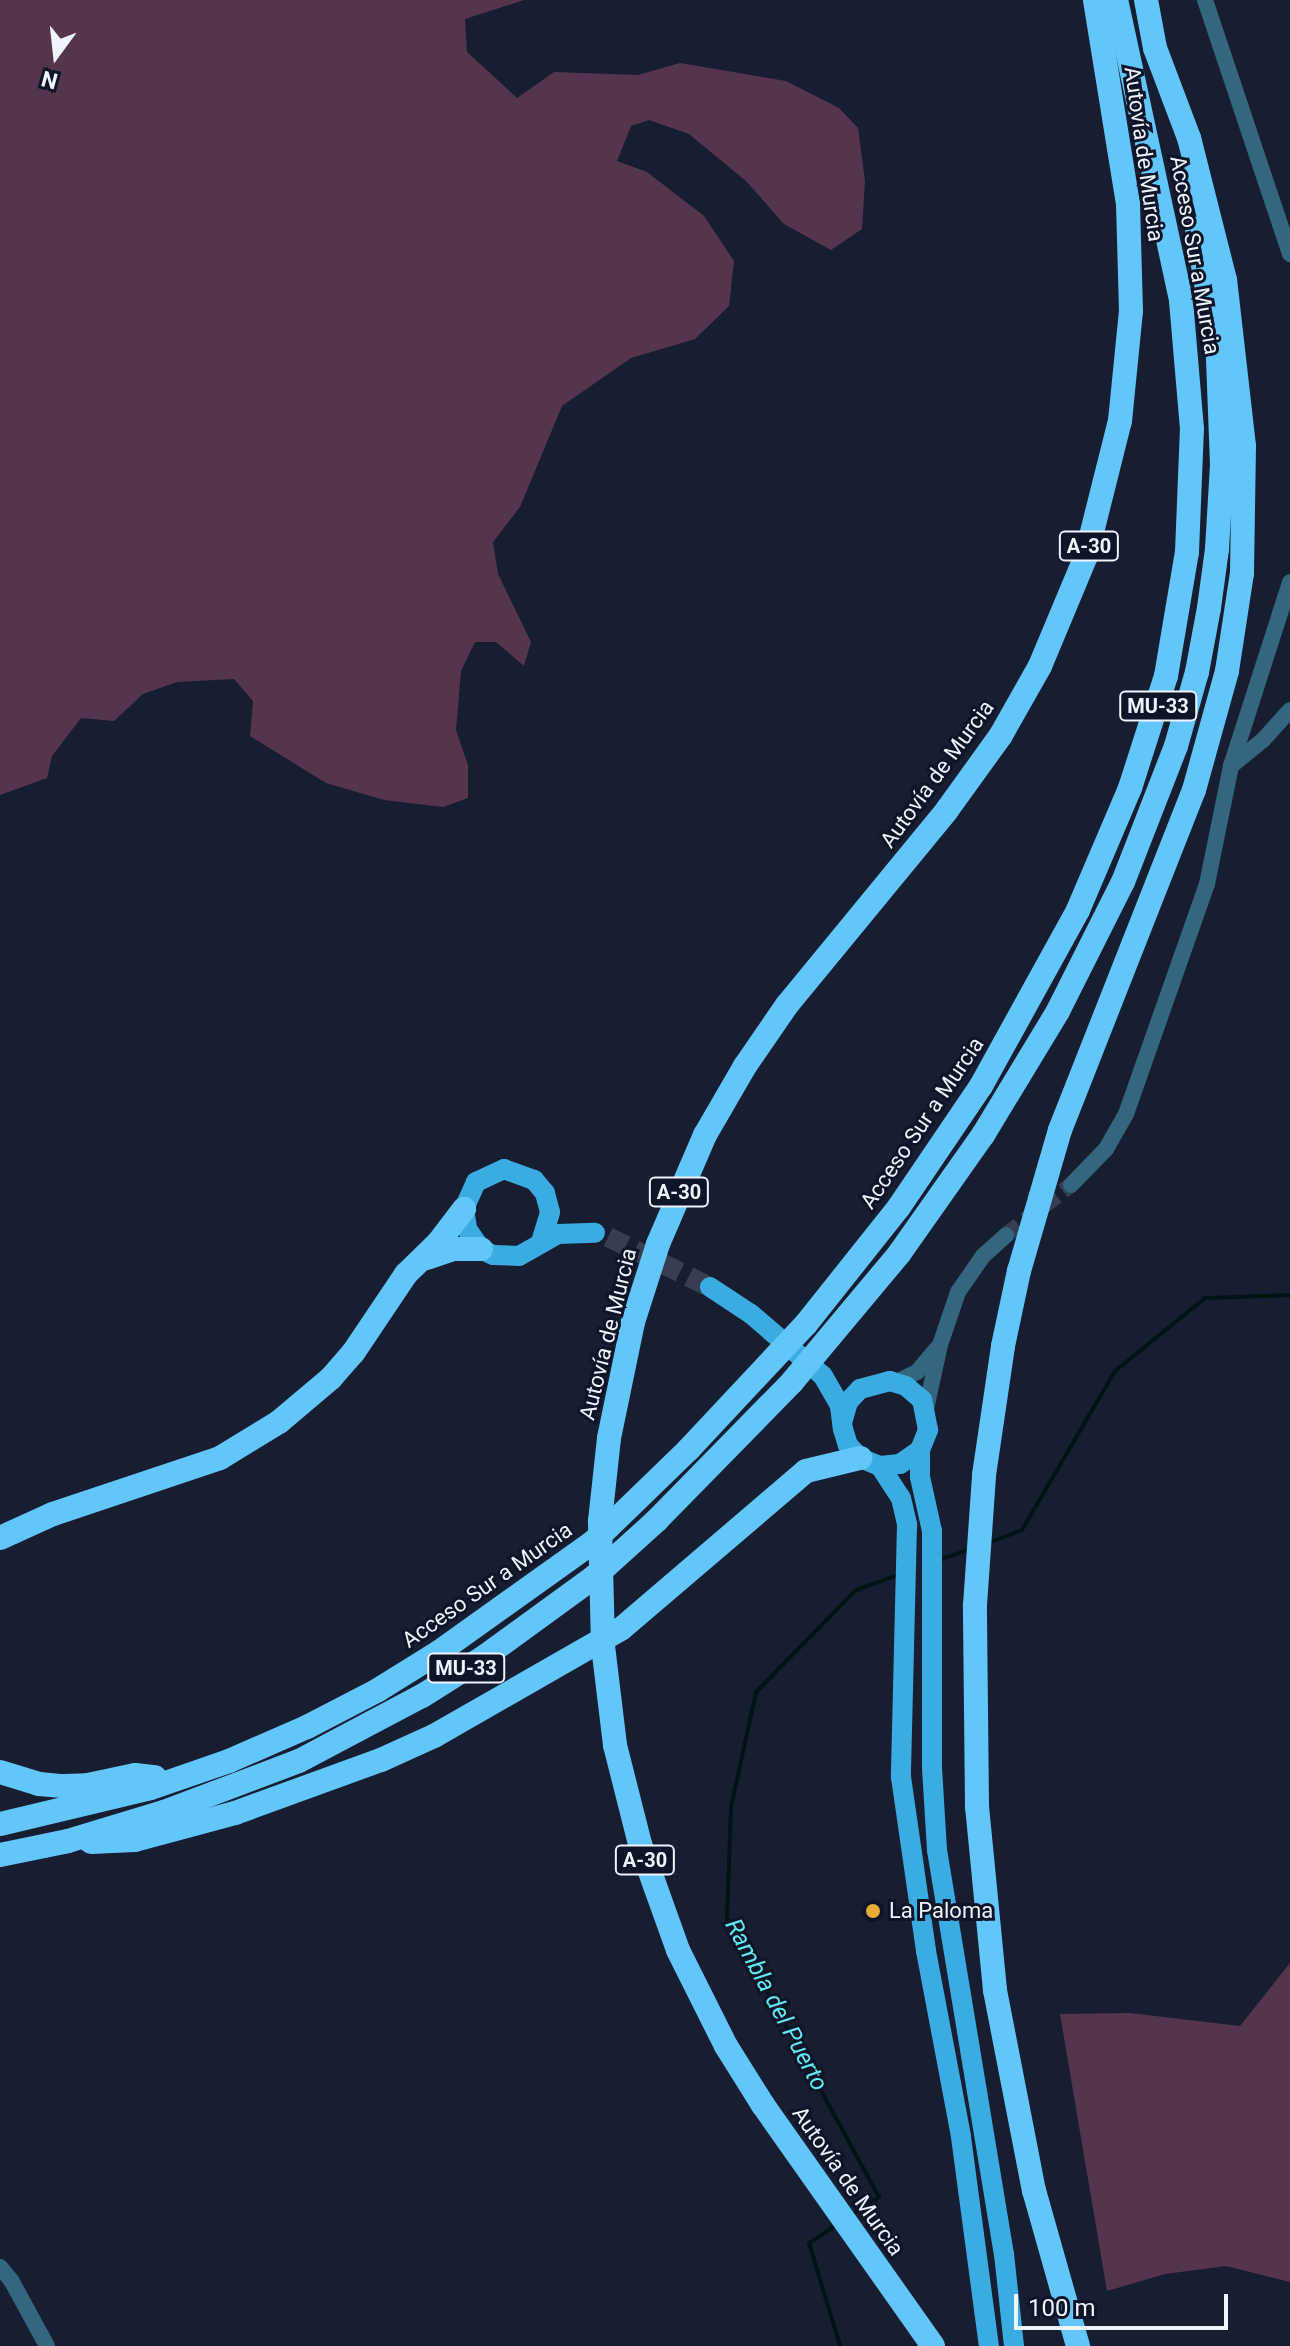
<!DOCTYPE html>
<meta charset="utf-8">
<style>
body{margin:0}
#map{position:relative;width:1290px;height:2346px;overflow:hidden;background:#171e32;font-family:Roboto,sans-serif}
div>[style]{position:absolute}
.green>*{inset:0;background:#55354e}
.stream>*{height:4px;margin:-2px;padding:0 2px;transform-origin:2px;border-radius:2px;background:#001416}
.minor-tunnel>*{height:16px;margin-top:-8px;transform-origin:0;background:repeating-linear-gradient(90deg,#373e51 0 16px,transparent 0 24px)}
.primary-tunnel>*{height:20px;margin-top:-10px;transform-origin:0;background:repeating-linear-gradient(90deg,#373e51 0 20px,transparent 0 30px)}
.minor>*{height:16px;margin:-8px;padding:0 8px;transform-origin:8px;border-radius:8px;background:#35667f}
.primary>*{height:20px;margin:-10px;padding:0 10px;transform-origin:10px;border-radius:10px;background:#3bace2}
.motorway>*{height:24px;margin:-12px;padding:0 12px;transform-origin:12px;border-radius:12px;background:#62c6fa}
.dots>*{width:22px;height:22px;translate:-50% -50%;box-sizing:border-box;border:4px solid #0e1528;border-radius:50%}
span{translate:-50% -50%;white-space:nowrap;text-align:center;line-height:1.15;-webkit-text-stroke:6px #0e1528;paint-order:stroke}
.shield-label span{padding:2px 6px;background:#0e1528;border:2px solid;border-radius:6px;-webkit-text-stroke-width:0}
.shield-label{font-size:20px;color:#eff4ff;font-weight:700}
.street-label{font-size:22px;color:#eff4ff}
.poi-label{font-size:22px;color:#eff4ff}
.left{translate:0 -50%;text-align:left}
.water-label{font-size:24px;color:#61eaf1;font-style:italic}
.north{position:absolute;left:16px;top:16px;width:80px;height:80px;-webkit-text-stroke:6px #0e1528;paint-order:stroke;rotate:195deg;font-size:22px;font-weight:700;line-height:32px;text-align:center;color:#eff4ff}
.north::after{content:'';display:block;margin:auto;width:28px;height:36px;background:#eff4ff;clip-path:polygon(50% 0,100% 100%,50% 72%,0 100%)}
.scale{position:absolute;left:1014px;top:2294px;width:214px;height:36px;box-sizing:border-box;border:4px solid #eff4ff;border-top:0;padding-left:10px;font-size:24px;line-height:28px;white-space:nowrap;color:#eff4ff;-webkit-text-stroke:6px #0e1528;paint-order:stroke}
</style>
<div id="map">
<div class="green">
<div style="clip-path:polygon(0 0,524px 0,465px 19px,467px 52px,517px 98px,554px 72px,638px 75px,680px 63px,786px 81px,839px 108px,858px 128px,865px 181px,862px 229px,831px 250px,784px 224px,747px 182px,689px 134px,649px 120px,631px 126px,617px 161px,647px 172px,704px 216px,734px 261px,729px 306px,695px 339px,631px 358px,562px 406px,520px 507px,493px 542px,498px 574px,531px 642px,524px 666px,496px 642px,475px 642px,461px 671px,456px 730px,468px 765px,468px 798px,443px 807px,384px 800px,326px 783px,250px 736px,253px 701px,234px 679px,177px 682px,143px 694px,114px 721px,81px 718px,52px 756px,47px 778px,0 795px)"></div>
<div style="clip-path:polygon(1290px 1963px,1290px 2282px,1226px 2266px,1165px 2274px,1107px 2291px,1060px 2014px,1130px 2013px,1240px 2026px)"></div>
</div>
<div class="stream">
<div style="left:988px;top:1543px;width:36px;rotate:-21deg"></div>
<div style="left:1022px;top:1530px;width:184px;rotate:-59.7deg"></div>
<div style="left:1115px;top:1371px;width:116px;rotate:-39deg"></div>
<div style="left:1205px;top:1298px;width:85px;rotate:-2deg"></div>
<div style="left:939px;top:1560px;width:31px;rotate:-19deg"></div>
<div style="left:850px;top:2216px;width:35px;rotate:-33deg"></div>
<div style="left:879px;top:2197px;width:318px;rotate:-118.6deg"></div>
<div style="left:727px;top:1918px;width:111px;rotate:-87.9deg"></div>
<div style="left:731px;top:1807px;width:118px;rotate:-77.7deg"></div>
<div style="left:756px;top:1692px;width:143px;rotate:-45.6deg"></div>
<div style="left:856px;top:1590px;width:48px;rotate:-19.6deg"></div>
<div style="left:836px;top:2225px;width:32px;rotate:146deg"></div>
<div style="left:809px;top:2243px;width:108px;rotate:73.2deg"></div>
</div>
<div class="minor-tunnel">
<div style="left:1006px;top:1235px;width:82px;rotate:-37.6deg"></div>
</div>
<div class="primary-tunnel">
<div style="left:608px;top:1237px;width:114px;rotate:26.1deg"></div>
</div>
<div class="minor">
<div style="left:1205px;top:0;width:268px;rotate:71.5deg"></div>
<div style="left:1231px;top:766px;width:41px;rotate:-39.1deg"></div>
<div style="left:1263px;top:740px;width:40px;rotate:-48deg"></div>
<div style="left:1071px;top:1185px;width:50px;rotate:-45.8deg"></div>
<div style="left:1106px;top:1149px;width:40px;rotate:-60.3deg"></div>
<div style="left:1126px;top:1114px;width:244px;rotate:-70.6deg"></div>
<div style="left:1207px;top:884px;width:120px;rotate:-78.5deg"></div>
<div style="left:1231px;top:766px;width:193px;rotate:-72.2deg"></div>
<div style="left:897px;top:1382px;width:22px;rotate:-27deg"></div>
<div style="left:917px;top:1372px;width:30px;rotate:-50deg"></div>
<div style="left:926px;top:1409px;width:66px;rotate:-77.7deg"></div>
<div style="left:940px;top:1345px;width:56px;rotate:-71.2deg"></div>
<div style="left:958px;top:1292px;width:44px;rotate:-55.2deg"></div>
<div style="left:983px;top:1256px;width:31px;rotate:-42deg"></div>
<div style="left:0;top:2267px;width:17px;rotate:50deg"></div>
<div style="left:11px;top:2280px;width:75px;rotate:61.4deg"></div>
</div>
<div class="primary">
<div style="left:541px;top:1242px;width:31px;rotate:-73deg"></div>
<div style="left:550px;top:1212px;width:20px;rotate:-105deg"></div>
<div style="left:545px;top:1193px;width:17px;rotate:-130deg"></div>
<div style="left:534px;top:1180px;width:32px;rotate:-160deg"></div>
<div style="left:504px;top:1169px;width:31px;rotate:155deg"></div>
<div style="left:476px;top:1182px;width:30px;rotate:114deg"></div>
<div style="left:464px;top:1209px;width:20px;rotate:81deg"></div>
<div style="left:467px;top:1229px;width:24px;rotate:55deg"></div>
<div style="left:481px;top:1249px;width:13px;rotate:27deg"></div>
<div style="left:493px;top:1255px;width:26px;rotate:2deg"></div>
<div style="left:519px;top:1256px;width:45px;rotate:-29.4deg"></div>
<div style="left:558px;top:1234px;width:37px;rotate:-2deg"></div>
<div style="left:710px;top:1287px;width:49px;rotate:33.4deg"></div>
<div style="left:751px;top:1314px;width:95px;rotate:40.7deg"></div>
<div style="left:823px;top:1376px;width:34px;rotate:60deg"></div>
<div style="left:840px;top:1406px;width:23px;rotate:83deg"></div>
<div style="left:843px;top:1429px;width:17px;rotate:73deg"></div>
<div style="left:848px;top:1445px;width:18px;rotate:47deg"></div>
<div style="left:860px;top:1458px;width:22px;rotate:22deg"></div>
<div style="left:880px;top:1466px;width:20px;rotate:-6deg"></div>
<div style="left:900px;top:1464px;width:24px;rotate:-35deg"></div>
<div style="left:920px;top:1450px;width:22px;rotate:-68deg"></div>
<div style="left:928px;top:1430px;width:31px;rotate:-101deg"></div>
<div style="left:922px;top:1400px;width:21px;rotate:-139deg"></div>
<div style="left:906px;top:1386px;width:17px;rotate:-163deg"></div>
<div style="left:890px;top:1381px;width:31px;rotate:165deg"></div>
<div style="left:860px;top:1389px;width:18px;rotate:133deg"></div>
<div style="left:848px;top:1402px;width:19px;rotate:106deg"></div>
<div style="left:920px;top:1450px;width:27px;rotate:90deg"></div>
<div style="left:920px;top:1477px;width:55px;rotate:77.5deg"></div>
<div style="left:932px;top:1531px;width:237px;rotate:90deg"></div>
<div style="left:932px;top:1768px;width:82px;rotate:86.5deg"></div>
<div style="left:937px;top:1850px;width:410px;rotate:80.6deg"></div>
<div style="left:1004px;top:2254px;width:93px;rotate:83.8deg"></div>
<div style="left:880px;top:1466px;width:38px;rotate:57deg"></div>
<div style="left:901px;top:1498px;width:28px;rotate:77deg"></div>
<div style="left:907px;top:1525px;width:252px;rotate:91.4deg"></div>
<div style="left:901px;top:1777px;width:176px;rotate:81.8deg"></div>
<div style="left:926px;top:1951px;width:189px;rotate:79.3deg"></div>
<div style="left:961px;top:2137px;width:211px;rotate:82.4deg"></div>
</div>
<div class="motorway">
<div style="left:427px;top:1258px;width:28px;rotate:-19deg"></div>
<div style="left:453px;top:1249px;width:28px"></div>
<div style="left:0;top:1538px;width:58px;rotate:-24.4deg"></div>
<div style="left:53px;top:1514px;width:176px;rotate:-18.5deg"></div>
<div style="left:220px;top:1458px;width:69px;rotate:-31.4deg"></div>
<div style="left:279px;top:1422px;width:68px;rotate:-40.2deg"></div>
<div style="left:331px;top:1378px;width:33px;rotate:-49deg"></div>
<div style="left:353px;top:1353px;width:95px;rotate:-56.1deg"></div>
<div style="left:406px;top:1274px;width:45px;rotate:-44.1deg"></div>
<div style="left:438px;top:1243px;width:43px;rotate:-52.6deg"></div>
<div style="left:0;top:1772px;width:41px;rotate:17.1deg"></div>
<div style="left:39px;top:1784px;width:24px;rotate:5deg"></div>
<div style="left:63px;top:1786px;width:25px;rotate:-2deg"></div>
<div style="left:88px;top:1785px;width:48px;rotate:-12deg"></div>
<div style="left:135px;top:1775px;width:20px;rotate:6deg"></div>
<div style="left:0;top:1824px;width:155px;rotate:-13.4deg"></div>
<div style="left:151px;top:1788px;width:83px;rotate:-19.1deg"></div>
<div style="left:229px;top:1761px;width:85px;rotate:-23.6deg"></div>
<div style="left:307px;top:1727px;width:80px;rotate:-27.5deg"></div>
<div style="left:378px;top:1690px;width:72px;rotate:-31.9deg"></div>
<div style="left:439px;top:1652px;width:188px;rotate:-35.5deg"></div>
<div style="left:592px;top:1543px;width:134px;rotate:-44.1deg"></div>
<div style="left:688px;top:1450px;width:173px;rotate:-46.9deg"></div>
<div style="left:806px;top:1324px;width:149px;rotate:-51.5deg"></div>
<div style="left:899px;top:1207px;width:146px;rotate:-55.9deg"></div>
<div style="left:981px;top:1086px;width:201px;rotate:-61.1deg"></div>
<div style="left:1078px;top:910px;width:133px;rotate:-66.9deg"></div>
<div style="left:1130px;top:788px;width:118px;rotate:-72.2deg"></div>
<div style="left:1166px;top:676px;width:126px;rotate:-80.4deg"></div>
<div style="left:1187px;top:552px;width:123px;rotate:-87.7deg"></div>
<div style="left:1192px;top:429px;width:129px;rotate:-94.9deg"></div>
<div style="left:1181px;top:300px;width:307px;rotate:-102.2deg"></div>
<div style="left:91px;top:1842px;width:44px;rotate:-2.6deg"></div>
<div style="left:135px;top:1840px;width:104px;rotate:-15.1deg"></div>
<div style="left:235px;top:1813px;width:155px;rotate:-20deg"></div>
<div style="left:381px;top:1760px;width:58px;rotate:-24.4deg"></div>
<div style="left:434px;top:1736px;width:215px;rotate:-29.8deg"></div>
<div style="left:621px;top:1629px;width:243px;rotate:-40.5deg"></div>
<div style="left:806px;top:1471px;width:56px;rotate:-13.5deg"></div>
<div style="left:0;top:1855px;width:69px;rotate:-11.6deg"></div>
<div style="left:68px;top:1841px;width:100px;rotate:-16.8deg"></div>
<div style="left:164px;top:1812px;width:144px;rotate:-20.7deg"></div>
<div style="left:299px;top:1761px;width:139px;rotate:-27.9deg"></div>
<div style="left:422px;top:1696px;width:73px;rotate:-32.2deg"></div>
<div style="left:484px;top:1657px;width:136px;rotate:-36deg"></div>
<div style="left:594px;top:1577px;width:85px;rotate:-42.1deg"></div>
<div style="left:657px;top:1520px;width:193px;rotate:-45.6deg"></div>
<div style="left:792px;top:1382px;width:167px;rotate:-50.1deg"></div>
<div style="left:899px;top:1254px;width:146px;rotate:-54.8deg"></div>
<div style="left:983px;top:1135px;width:145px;rotate:-58.8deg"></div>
<div style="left:1058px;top:1011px;width:144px;rotate:-63.3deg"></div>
<div style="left:1123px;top:882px;width:146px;rotate:-68.7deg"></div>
<div style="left:1176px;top:746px;width:77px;rotate:-74.2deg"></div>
<div style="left:1197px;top:672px;width:65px;rotate:-79.4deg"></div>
<div style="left:1209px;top:608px;width:60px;rotate:-82.3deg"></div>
<div style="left:1217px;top:549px;width:85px;rotate:-86.6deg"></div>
<div style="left:1222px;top:464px;width:106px;rotate:-92.2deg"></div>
<div style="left:1218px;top:358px;width:131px;rotate:-99.2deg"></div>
<div style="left:933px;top:2346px;width:295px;rotate:-125.2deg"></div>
<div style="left:763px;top:2105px;width:70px;rotate:-122.1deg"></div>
<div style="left:726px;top:2046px;width:107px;rotate:-116.6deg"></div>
<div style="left:678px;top:1950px;width:113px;rotate:-109.7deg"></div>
<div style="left:640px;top:1844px;width:102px;rotate:-104.2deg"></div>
<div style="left:615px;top:1745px;width:100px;rotate:-96.9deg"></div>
<div style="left:603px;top:1646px;width:125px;rotate:-91.4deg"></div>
<div style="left:600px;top:1521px;width:83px;rotate:-83.8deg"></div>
<div style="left:609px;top:1438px;width:118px;rotate:-78.3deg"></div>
<div style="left:633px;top:1322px;width:82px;rotate:-72.2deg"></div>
<div style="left:658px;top:1244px;width:119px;rotate:-66.7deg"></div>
<div style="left:705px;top:1135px;width:80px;rotate:-59.9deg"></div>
<div style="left:745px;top:1066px;width:74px;rotate:-55.5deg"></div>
<div style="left:787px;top:1005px;width:252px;rotate:-50.6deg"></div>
<div style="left:947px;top:810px;width:92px;rotate:-54.2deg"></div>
<div style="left:1001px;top:735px;width:79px;rotate:-60.5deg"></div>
<div style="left:1040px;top:666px;width:119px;rotate:-67.3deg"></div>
<div style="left:1086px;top:556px;width:139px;rotate:-75.9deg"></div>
<div style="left:1120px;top:421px;width:111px;rotate:-84.3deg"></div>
<div style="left:1131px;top:311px;width:107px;rotate:-91.6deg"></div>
<div style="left:1128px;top:204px;width:207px;rotate:-99.2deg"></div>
<div style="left:1078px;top:2346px;width:161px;rotate:-105.8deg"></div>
<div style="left:1034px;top:2191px;width:205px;rotate:-101deg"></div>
<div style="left:995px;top:1990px;width:185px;rotate:-95.6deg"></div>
<div style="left:977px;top:1806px;width:201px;rotate:-90.6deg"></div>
<div style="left:975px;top:1605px;width:130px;rotate:-86deg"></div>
<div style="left:984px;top:1475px;width:130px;rotate:-81.6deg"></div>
<div style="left:1003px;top:1346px;width:77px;rotate:-78deg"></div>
<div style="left:1019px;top:1271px;width:147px;rotate:-73.8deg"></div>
<div style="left:1060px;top:1130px;width:365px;rotate:-68.5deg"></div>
<div style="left:1194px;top:790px;width:123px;rotate:-74.5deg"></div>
<div style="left:1227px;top:671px;width:99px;rotate:-81.3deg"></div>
<div style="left:1242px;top:573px;width:127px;rotate:-89.1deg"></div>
<div style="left:1244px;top:446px;width:167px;rotate:-96.5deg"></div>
<div style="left:1225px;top:280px;width:146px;rotate:-104.2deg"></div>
<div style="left:1189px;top:138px;width:96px;rotate:-110.7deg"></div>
<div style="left:1155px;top:48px;width:49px;rotate:-100.6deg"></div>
</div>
<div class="dots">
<div style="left:873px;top:1911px;background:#eaaa38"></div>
</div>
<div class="shield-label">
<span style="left:1089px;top:546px">A-30</span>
<span style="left:1158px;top:706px">MU-33</span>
<span style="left:679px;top:1192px">A-30</span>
<span style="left:466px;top:1668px">MU-33</span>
<span style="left:645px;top:1860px">A-30</span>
</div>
<div class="street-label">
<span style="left:1144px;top:154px;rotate:82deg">Autovía de Murcia</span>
<span style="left:1195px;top:255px;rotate:80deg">Acceso Sur a Murcia</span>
<span style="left:937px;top:774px;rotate:-54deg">Autovía de Murcia</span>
<span style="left:922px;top:1123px;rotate:-56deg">Acceso Sur a Murcia</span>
<span style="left:608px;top:1334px;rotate:-76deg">Autovía de Murcia</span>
<span style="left:487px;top:1585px;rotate:-35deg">Acceso Sur a Murcia</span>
<span style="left:848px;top:2181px;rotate:55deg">Autovía de Murcia</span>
</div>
<div class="poi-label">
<span class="left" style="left:889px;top:1911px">La Paloma</span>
</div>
<div class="water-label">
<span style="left:776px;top:2005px;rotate:62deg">Rambla del Puerto</span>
</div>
<div class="north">N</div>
<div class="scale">100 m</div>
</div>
